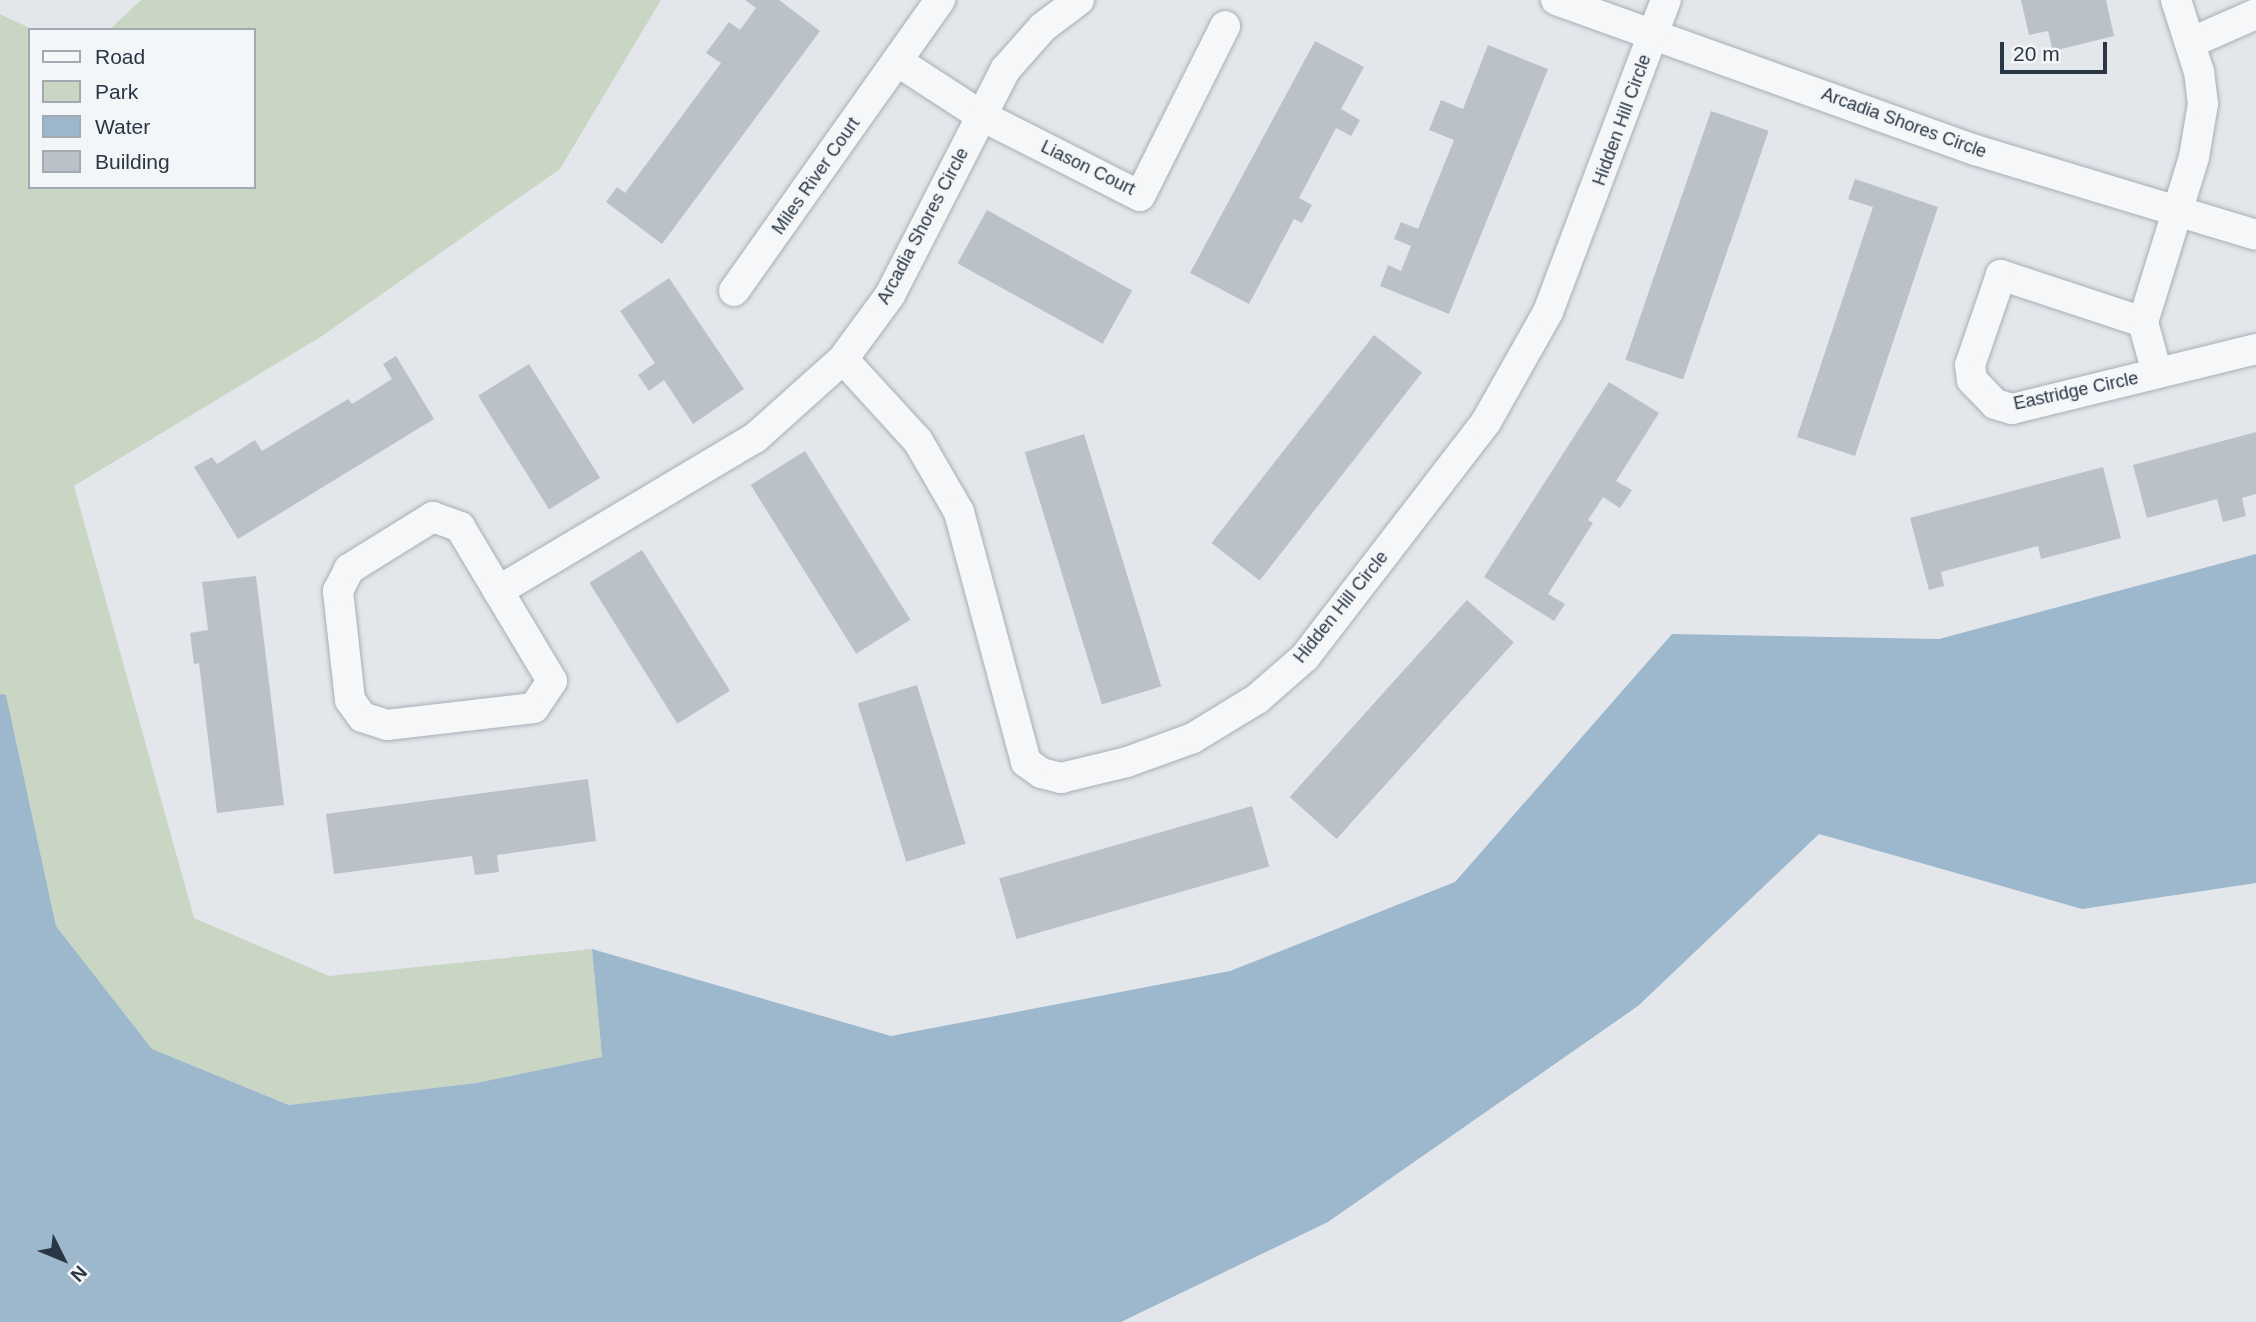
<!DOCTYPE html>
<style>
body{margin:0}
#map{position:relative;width:2256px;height:1322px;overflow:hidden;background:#e3e7eb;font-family:Arial,sans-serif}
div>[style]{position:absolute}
.green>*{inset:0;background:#cad6c4}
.water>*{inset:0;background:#9db8cc}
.building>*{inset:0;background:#bac1c9;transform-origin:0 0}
.roads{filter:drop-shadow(0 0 2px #a8aeb6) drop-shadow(0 0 2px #a8aeb6)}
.street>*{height:30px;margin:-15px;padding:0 15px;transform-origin:15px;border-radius:15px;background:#f6f7f9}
span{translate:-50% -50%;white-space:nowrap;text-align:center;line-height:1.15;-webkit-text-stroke:5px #f3f6f8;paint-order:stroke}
.street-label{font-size:18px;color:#2a3644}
.legend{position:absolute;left:28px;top:28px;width:228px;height:161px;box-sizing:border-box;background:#f3f6f8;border:2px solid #a3a9b0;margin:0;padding:9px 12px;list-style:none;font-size:21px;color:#2a3644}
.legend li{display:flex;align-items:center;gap:14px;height:35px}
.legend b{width:35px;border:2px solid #a3a9b0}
.north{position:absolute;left:28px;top:1224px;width:70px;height:70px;-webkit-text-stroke:5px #f3f6f8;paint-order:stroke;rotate:133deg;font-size:19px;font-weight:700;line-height:28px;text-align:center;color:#2a3644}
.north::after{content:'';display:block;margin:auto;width:24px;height:32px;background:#2a3644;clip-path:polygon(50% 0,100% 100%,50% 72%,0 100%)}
.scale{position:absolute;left:2000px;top:42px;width:107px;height:32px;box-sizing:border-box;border:4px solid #2a3644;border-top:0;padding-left:9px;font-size:21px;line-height:24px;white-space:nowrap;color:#2a3644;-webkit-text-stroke:5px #f3f6f8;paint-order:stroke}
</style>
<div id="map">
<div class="green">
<div style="clip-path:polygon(141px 0,661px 0,560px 169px,322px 336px,74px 486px,194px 918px,329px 976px,592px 949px,602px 1057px,476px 1083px,289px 1105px,152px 1049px,56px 926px,6px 696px,0 694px,0 14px,34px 30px,30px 30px,30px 187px,254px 187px,254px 30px,109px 30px)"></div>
</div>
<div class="water">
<div style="clip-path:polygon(2256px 554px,2256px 883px,2082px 909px,1819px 834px,1638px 1006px,1328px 1222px,1121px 1322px,0 1322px,0 694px,6px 695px,56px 926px,152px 1049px,289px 1105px,476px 1083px,602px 1057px,592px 949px,891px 1036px,1230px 971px,1455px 882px,1672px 634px,1939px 639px)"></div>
</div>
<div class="building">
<div style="clip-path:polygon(745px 0,779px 0,820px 31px,662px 244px,606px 202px,617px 187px,625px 193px,721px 63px,706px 53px,729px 22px,740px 30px,756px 8px)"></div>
<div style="clip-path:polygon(2021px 0,2106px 0,2114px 36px,2053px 51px,2048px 31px,2029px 35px)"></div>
<div style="clip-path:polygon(1315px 41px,1364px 67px,1341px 109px,1360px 120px,1351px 136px,1336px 128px,1299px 198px,1312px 205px,1302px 223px,1294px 219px,1249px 304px,1190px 273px)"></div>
<div style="clip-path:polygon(1488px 45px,1548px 69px,1449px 314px,1380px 286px,1388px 265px,1401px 271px,1411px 246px,1394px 239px,1401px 222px,1418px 229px,1454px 140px,1429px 130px,1441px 100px,1463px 109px)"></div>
<div style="left:1711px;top:111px;width:61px;height:263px;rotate:19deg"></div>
<div style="clip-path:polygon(1855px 179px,1938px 207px,1855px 456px,1797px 437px,1873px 207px,1848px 199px)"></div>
<div style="left:987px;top:210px;width:166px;height:61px;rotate:29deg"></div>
<div style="clip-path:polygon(669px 278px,744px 389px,693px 424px,664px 380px,649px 391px,638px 375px,655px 363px,620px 311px)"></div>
<div style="left:1374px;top:335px;width:61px;height:264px;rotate:38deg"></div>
<div style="clip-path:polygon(396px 356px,434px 419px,238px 539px,194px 467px,212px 457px,217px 464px,255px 440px,262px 451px,348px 399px,352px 404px,392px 379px,383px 364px)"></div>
<div style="left:529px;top:364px;width:134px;height:60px;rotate:58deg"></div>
<div style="clip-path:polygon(1609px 382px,1659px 413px,1616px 481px,1632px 490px,1620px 508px,1603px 497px,1588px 520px,1593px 523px,1548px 594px,1565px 604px,1554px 621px,1484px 577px)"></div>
<div style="clip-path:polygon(2256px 432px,2256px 494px,2242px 498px,2246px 516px,2223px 522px,2217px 499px,2147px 518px,2133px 465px)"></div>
<div style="left:1084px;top:434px;width:264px;height:62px;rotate:73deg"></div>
<div style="left:805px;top:451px;width:199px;height:64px;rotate:58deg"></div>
<div style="clip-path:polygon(2103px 467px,2121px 538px,2041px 559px,2038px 546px,1941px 572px,1944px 586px,1929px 590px,1910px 518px)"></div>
<div style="left:642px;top:550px;width:166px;height:62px;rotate:58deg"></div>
<div style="clip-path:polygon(256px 576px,284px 805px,217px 813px,199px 663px,194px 664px,190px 633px,208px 630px,202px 582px)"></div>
<div style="left:1467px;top:600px;width:63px;height:265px;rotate:42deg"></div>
<div style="left:917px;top:685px;width:166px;height:62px;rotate:73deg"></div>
<div style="clip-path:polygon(588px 779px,596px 841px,497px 855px,499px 872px,475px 875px,472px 856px,334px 874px,326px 814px)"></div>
<div style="left:1252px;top:806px;width:63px;height:263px;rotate:74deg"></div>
</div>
<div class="roads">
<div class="street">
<div style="left:1556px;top:0;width:445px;rotate:19.7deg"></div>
<div style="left:1975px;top:150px;width:294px;rotate:16.8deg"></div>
<div style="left:2190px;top:43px;width:72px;rotate:-23.7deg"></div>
<div style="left:897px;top:61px;width:99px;rotate:33deg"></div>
<div style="left:980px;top:115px;width:179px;rotate:26.9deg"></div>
<div style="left:1140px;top:196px;width:190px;rotate:-63.4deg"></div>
<div style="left:734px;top:291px;width:357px;rotate:-54.7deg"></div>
<div style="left:2143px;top:322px;width:150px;rotate:-161.7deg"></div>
<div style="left:2001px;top:275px;width:95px;rotate:109deg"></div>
<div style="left:1970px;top:365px;width:15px;rotate:82deg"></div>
<div style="left:1972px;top:380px;width:33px;rotate:46deg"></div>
<div style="left:1995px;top:404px;width:18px;rotate:16deg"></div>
<div style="left:2012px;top:409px;width:251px;rotate:-13.8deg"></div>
<div style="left:843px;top:359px;width:111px;rotate:47.6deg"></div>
<div style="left:918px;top:441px;width:82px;rotate:60deg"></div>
<div style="left:959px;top:512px;width:259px;rotate:75deg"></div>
<div style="left:1026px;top:762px;width:19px;rotate:36deg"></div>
<div style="left:1041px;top:773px;width:21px;rotate:14deg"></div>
<div style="left:1061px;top:778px;width:68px;rotate:-13.6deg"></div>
<div style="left:1127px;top:762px;width:70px;rotate:-20deg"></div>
<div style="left:1193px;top:738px;width:75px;rotate:-31.4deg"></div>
<div style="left:1257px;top:699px;width:64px;rotate:-41.2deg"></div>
<div style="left:1305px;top:657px;width:297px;rotate:-52.4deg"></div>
<div style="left:1486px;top:422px;width:126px;rotate:-60.6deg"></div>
<div style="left:1548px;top:312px;width:334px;rotate:-69.3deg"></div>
<div style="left:2157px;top:373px;width:53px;rotate:-105.4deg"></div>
<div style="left:2143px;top:322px;width:173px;rotate:-72.8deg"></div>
<div style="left:2194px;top:157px;width:54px;rotate:-80.4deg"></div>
<div style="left:2203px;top:104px;width:32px;rotate:-97deg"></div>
<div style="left:2199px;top:72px;width:76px;rotate:-107.7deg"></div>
<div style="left:433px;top:517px;width:29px;rotate:20deg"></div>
<div style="left:460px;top:527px;width:179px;rotate:59.1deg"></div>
<div style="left:552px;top:681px;width:32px;rotate:124deg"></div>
<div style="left:534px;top:708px;width:148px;rotate:173.4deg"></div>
<div style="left:387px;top:725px;width:26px;rotate:-162deg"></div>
<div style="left:362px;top:717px;width:21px;rotate:-125deg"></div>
<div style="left:350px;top:700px;width:110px;rotate:-96.3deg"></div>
<div style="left:338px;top:591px;width:25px;rotate:-63deg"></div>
<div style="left:349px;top:569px;width:99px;rotate:-31.8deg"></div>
<div style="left:498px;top:591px;width:299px;rotate:-30.8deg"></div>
<div style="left:755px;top:438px;width:118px;rotate:-41.9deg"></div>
<div style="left:843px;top:359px;width:79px;rotate:-53.7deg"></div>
<div style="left:890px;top:295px;width:253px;rotate:-62.9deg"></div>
<div style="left:1005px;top:70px;width:57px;rotate:-48.5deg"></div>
<div style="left:1043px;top:27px;width:45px;rotate:-36.9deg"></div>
</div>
</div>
<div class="street-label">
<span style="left:1622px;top:120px;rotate:-70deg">Hidden Hill Circle</span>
<span style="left:1904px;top:123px;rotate:20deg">Arcadia Shores Circle</span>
<span style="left:1088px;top:168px;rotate:26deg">Liason Court</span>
<span style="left:816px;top:176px;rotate:-55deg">Miles River Court</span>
<span style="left:923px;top:226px;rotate:-62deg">Arcadia Shores Circle</span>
<span style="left:2076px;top:391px;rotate:-12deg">Eastridge Circle</span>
<span style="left:1341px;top:607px;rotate:-51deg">Hidden Hill Circle</span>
</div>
<ul class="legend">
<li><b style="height:9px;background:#f6f7f9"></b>Road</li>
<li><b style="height:19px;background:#cad6c4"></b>Park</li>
<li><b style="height:19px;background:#9db8cc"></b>Water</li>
<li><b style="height:19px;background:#bac1c9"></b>Building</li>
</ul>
<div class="north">N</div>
<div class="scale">20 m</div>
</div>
